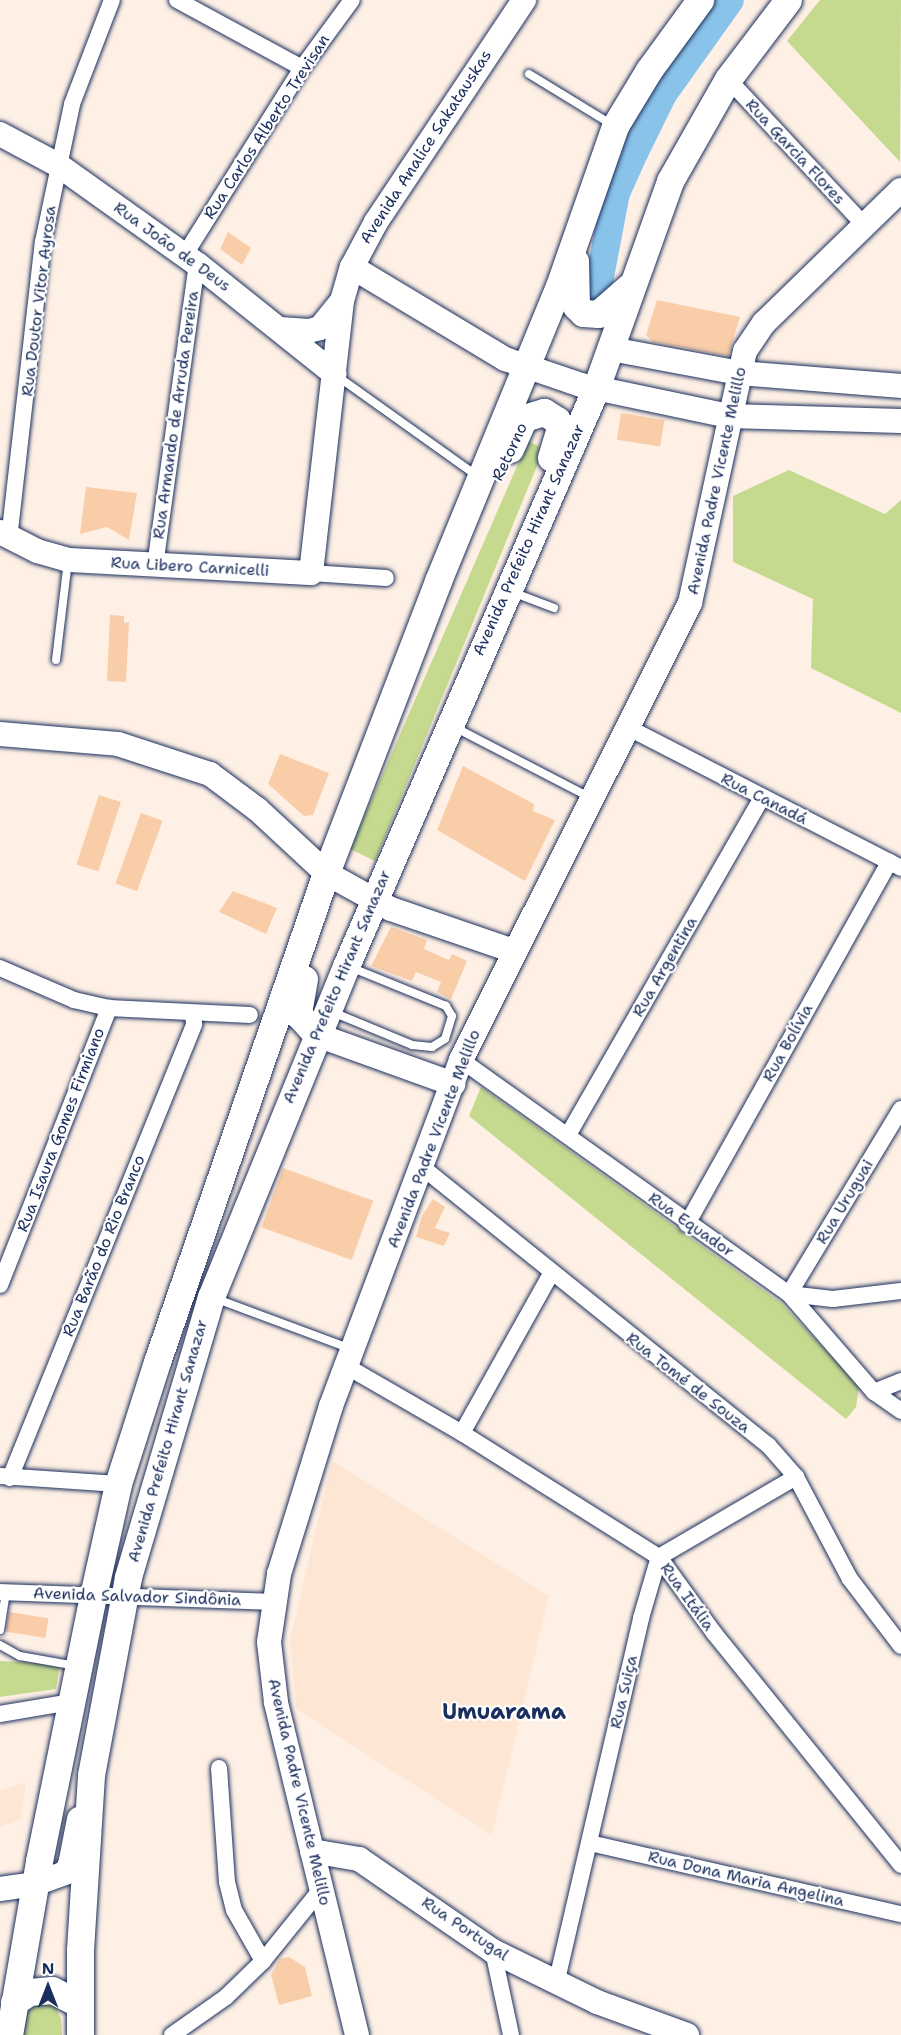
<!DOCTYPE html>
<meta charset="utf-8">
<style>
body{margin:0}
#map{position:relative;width:901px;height:2035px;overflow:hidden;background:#fef0e5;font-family:"Shantell Sans",sans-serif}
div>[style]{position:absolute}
.built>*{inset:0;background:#fde6d3}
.green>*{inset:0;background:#c5da8f}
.river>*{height:28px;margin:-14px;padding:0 14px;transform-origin:14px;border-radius:14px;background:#8ac3e9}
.building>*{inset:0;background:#facda9;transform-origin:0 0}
.roads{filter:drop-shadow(0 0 2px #1b2f5e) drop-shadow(0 0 2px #1b2f5e)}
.lane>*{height:8px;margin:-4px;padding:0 4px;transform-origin:4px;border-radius:4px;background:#fff}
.street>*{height:16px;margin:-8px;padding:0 8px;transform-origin:8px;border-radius:8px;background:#fff}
.secondary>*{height:24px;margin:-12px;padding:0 12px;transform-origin:12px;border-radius:12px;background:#fff}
.primary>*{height:27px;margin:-13.5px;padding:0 13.5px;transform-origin:13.5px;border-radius:13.5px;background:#fff}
span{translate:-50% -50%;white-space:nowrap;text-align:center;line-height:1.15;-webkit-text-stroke:4.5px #fff;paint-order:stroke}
.street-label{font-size:16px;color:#1b2f5e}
.district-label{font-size:22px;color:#1b2f5e;font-weight:700}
.north{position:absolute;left:18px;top:1957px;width:60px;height:60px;-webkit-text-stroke:4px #fff;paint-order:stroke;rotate:0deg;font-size:16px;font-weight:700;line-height:24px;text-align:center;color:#1b2f5e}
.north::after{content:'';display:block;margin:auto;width:21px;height:27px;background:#1b2f5e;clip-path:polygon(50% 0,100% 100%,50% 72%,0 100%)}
</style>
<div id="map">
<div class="built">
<div style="clip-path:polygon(332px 1461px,549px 1596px,492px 1835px,296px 1709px,290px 1640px)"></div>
<div style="clip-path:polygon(26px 1782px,21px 1819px,0 1827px,0 1791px)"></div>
</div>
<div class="green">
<div style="clip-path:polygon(820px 0,901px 0,900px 162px,787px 41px)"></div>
<div style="clip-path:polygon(528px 441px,544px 449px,375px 861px,350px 849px)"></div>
<div style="clip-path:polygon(789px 470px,885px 514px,901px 500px,901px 713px,811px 668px,813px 599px,733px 562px,733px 496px)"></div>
<div style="clip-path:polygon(481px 1087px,781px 1303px,859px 1386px,856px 1407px,846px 1419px,469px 1116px)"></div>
<div style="clip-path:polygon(0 1661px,60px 1664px,56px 1689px,0 1697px)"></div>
<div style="clip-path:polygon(34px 2002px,54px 2003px,61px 2019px,62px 2035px,22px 2035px,26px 2013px)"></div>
</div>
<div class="river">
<div style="left:598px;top:287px;width:96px;rotate:-79.2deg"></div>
<div style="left:616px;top:193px;width:46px;rotate:-65.7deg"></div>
<div style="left:635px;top:151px;width:64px;rotate:-63.8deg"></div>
<div style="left:663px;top:94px;width:115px;rotate:-54.5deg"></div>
</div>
<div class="building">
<div style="clip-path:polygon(228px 232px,251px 248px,242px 265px,220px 249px)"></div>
<div style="clip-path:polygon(657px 300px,740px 317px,728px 356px,653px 342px,646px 335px)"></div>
<div style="left:621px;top:413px;width:44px;height:27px;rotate:9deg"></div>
<div style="clip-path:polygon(86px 487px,137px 493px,129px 540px,107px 527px,80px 534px)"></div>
<div style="clip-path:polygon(110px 615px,124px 616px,124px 623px,129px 622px,126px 682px,107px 681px)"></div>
<div style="clip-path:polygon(280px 754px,329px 773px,313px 815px,304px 816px,268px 784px)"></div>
<div style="clip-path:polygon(463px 766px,534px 804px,533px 811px,555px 820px,525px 881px,437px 830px)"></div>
<div style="left:99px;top:795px;width:23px;height:73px;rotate:18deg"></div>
<div style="left:141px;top:813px;width:23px;height:75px;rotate:20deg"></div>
<div style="clip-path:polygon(233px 891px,277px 908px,266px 934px,219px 912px)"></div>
<div style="clip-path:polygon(391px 927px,427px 940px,424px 949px,449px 960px,452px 954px,467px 961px,451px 999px,437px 992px,441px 982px,416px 972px,412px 981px,371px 966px)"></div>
<div style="left:283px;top:1168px;width:96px;height:63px;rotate:20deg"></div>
<div style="clip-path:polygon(433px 1199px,445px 1207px,435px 1228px,450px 1233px,444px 1246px,416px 1237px,422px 1216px)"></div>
<div style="left:9px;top:1612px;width:40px;height:20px;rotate:9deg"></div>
<div style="clip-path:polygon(289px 1957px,305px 1967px,312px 1996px,279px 2005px,271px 1975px,280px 1959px)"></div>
</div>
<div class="roads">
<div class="lane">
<div style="left:529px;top:74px;width:96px;rotate:31.4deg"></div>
<div style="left:337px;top:376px;width:171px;rotate:35.5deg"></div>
<div style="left:512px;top:592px;width:45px;rotate:20.9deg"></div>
<div style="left:56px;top:660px;width:100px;rotate:-83.1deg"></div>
<div style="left:454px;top:727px;width:152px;rotate:27.4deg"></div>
<div style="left:330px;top:1011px;width:89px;rotate:22.5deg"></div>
<div style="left:412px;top:1045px;width:20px;rotate:6deg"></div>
<div style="left:432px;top:1047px;width:15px;rotate:-32deg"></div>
<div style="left:445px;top:1039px;width:24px;rotate:-73deg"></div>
<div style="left:452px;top:1016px;width:12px;rotate:-121deg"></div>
<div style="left:446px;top:1006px;width:104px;rotate:-157.9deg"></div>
<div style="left:214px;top:1298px;width:146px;rotate:20.4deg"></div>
<div style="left:0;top:1630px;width:37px;rotate:-81deg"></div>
<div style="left:0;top:1645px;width:23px;rotate:29deg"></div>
<div style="left:20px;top:1656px;width:58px;rotate:10deg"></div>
</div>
<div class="street">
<div style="left:177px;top:0;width:142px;rotate:28.5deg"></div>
<div style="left:728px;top:79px;width:198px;rotate:47deg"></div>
<div style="left:184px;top:256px;width:222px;rotate:-57.9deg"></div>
<div style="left:302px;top:68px;width:84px;rotate:-53.7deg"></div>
<div style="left:9px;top:539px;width:299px;rotate:-83.5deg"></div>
<div style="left:43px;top:242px;width:141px;rotate:-78.1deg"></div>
<div style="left:72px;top:104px;width:111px;rotate:-69deg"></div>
<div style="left:155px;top:566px;width:305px;rotate:-82.1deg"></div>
<div style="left:311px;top:573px;width:75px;rotate:3.8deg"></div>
<div style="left:629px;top:728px;width:306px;rotate:27.2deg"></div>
<div style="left:0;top:968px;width:81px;rotate:23.4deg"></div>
<div style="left:74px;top:1000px;width:36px;rotate:13deg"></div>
<div style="left:109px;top:1008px;width:141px;rotate:2.8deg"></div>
<div style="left:461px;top:1060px;width:403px;rotate:35.5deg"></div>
<div style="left:789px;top:1294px;width:130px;rotate:49.1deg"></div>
<div style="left:874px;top:1392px;width:33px;rotate:35deg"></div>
<div style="left:901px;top:1109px;width:216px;rotate:121.2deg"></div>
<div style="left:789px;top:1294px;width:44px;rotate:6.5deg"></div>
<div style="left:833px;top:1299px;width:68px;rotate:-6.7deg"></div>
<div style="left:568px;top:1135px;width:389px;rotate:-60.1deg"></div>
<div style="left:422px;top:1167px;width:444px;rotate:38.8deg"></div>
<div style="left:768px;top:1445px;width:43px;rotate:48.8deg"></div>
<div style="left:796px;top:1477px;width:115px;rotate:62.1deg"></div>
<div style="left:850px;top:1579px;width:84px;rotate:52.7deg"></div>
<div style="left:687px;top:1224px;width:415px;rotate:-60.8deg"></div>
<div style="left:0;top:1285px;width:298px;rotate:-68.5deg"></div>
<div style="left:346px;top:1366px;width:134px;rotate:30deg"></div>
<div style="left:462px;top:1433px;width:233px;rotate:32.2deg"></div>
<div style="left:659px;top:1557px;width:94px;rotate:54.1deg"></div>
<div style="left:714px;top:1633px;width:298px;rotate:51.1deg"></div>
<div style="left:874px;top:1392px;width:29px;rotate:-22deg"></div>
<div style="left:462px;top:1433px;width:182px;rotate:-60.8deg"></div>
<div style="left:1px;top:1476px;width:117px;rotate:3.9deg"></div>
<div style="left:10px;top:1478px;width:490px;rotate:-67.9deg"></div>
<div style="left:194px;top:1024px;width:9px;rotate:-96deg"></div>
<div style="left:0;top:1592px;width:274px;rotate:2.1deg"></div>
<div style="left:0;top:1714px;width:73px;rotate:-9.5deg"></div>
<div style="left:219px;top:1768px;width:114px;rotate:86deg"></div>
<div style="left:227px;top:1882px;width:29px;rotate:76deg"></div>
<div style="left:234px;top:1910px;width:59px;rotate:60.4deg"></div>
<div style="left:590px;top:1843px;width:319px;rotate:12.9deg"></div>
<div style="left:493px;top:1951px;width:86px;rotate:77.9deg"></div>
<div style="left:556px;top:1984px;width:376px;rotate:-76.9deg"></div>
<div style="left:641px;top:1618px;width:64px;rotate:-73.6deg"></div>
<div style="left:659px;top:1557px;width:159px;rotate:-30.3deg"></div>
<div style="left:172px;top:2035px;width:66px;rotate:-35.1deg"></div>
<div style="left:226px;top:1997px;width:52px;rotate:-44.2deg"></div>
<div style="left:263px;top:1961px;width:92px;rotate:-51.1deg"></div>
</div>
<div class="secondary">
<div style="left:0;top:134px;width:66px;rotate:28.1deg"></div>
<div style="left:58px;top:165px;width:171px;rotate:35.5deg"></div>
<div style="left:197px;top:264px;width:176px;rotate:38.6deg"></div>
<div style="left:352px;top:267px;width:179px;rotate:31deg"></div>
<div style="left:505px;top:359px;width:80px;rotate:18.9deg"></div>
<div style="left:581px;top:385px;width:151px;rotate:11.8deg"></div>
<div style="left:729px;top:416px;width:172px;rotate:1.7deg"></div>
<div style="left:280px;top:329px;width:29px;rotate:4deg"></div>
<div style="left:309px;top:331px;width:11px;rotate:-15deg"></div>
<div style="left:320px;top:328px;width:35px;rotate:-51deg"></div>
<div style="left:611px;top:349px;width:130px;rotate:10.6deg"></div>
<div style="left:739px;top:373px;width:163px;rotate:4.6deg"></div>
<div style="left:0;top:532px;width:42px;rotate:27.2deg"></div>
<div style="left:37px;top:551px;width:32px;rotate:16deg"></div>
<div style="left:68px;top:560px;width:243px;rotate:3.1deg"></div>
<div style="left:311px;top:573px;width:274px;rotate:-83.5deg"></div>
<div style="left:342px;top:301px;width:35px;rotate:-74deg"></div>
<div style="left:352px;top:267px;width:51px;rotate:-61.9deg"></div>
<div style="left:376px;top:222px;width:267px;rotate:-56.3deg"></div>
<div style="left:0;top:734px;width:118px;rotate:4.8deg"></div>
<div style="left:118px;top:744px;width:97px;rotate:18.1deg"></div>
<div style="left:210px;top:774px;width:59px;rotate:36.7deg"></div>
<div style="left:257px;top:809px;width:94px;rotate:42.8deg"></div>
<div style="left:326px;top:873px;width:74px;rotate:29deg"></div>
<div style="left:391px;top:909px;width:130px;rotate:18.9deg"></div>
<div style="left:317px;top:1035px;width:145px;rotate:19.8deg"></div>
<div style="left:312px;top:1851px;width:48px;rotate:9.7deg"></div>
<div style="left:359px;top:1859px;width:163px;rotate:34.5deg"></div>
<div style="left:493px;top:1951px;width:116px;rotate:26.1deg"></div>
<div style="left:597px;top:2002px;width:96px;rotate:20.1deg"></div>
<div style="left:0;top:1889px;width:35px;rotate:-8deg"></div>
<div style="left:35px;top:1884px;width:32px;rotate:-20deg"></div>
<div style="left:65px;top:1873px;width:9px;rotate:-58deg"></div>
<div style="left:70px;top:1865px;width:47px;rotate:-78.9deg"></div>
<div style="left:357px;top:2035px;width:343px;rotate:-103.7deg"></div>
<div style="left:276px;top:1702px;width:60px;rotate:-96.7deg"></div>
<div style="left:269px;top:1642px;width:69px;rotate:-81.6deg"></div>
<div style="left:279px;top:1574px;width:176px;rotate:-72.8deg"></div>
<div style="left:331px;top:1406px;width:370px;rotate:-69.4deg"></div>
<div style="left:461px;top:1060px;width:511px;rotate:-63.38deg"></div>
<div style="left:690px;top:603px;width:258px;rotate:-77.7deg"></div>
<div style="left:745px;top:351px;width:34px;rotate:-56deg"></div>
<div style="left:764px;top:323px;width:191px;rotate:-44.2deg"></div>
</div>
<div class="primary">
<div style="left:575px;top:261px;width:45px;rotate:88.7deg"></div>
<div style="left:576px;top:306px;width:10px;rotate:45deg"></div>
<div style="left:583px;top:313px;width:15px;rotate:4deg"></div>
<div style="left:598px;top:314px;width:41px;rotate:-41.1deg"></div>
<div style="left:510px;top:449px;width:34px;rotate:-66deg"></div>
<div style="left:524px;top:418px;width:21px;rotate:-17deg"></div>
<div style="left:544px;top:412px;width:15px;rotate:32deg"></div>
<div style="left:557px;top:420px;width:9px;rotate:69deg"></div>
<div style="left:560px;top:428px;width:31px;rotate:107deg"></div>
<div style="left:304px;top:979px;width:36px;rotate:100deg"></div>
<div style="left:298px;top:1014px;width:28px;rotate:48deg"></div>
<div style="left:14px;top:2002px;width:18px;rotate:-34deg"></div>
<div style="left:29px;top:1992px;width:23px;rotate:-5deg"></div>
<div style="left:52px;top:1990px;width:31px;rotate:27deg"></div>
<div style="left:9px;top:2035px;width:177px;rotate:-80.2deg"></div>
<div style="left:39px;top:1861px;width:270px;rotate:-78.5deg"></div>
<div style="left:93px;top:1596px;width:115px;rotate:-77.4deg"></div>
<div style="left:118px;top:1484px;width:131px;rotate:-72.3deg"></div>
<div style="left:158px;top:1359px;width:514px;rotate:-70.93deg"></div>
<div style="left:326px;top:873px;width:313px;rotate:-69deg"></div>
<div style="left:438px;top:581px;width:316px;rotate:-67.7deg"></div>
<div style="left:558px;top:289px;width:173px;rotate:-70.7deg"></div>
<div style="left:615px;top:126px;width:66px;rotate:-58.7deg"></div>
<div style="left:649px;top:70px;width:87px;rotate:-53.9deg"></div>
<div style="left:80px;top:2035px;width:85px;rotate:-90deg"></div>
<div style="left:80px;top:1950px;width:175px;rotate:-86.4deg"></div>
<div style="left:91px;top:1775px;width:201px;rotate:-79.4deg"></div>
<div style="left:128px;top:1577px;width:292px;rotate:-73.5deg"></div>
<div style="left:211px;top:1297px;width:357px;rotate:-67.8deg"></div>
<div style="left:346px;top:966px;width:630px;rotate:-66.61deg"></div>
<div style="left:596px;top:388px;width:220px;rotate:-70.3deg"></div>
<div style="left:670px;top:181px;width:117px;rotate:-60.4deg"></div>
<div style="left:728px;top:79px;width:99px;rotate:-52.8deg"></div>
</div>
</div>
<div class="street-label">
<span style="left:267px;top:127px;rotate:-57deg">Rua Carlos Alberto Trevisan</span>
<span style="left:426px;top:147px;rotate:-57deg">Avenida Analice Sakatauskas</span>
<span style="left:795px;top:152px;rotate:47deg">Rua Garcia Flores</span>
<span style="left:172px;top:247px;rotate:36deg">Rua João de Deus</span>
<span style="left:39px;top:301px;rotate:-83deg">Rua Doutor Vitor Ayrosa</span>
<span style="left:176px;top:415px;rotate:-82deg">Rua Armando de Arruda Pereira</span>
<span style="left:510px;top:452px;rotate:-65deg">Retorno</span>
<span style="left:717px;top:481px;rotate:-78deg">Avenida Padre Vicente Melillo</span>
<span style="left:529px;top:540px;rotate:-66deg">Avenida Prefeito Hirant Sanazar</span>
<span style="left:190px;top:567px;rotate:3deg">Rua Libero Carnicelli</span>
<span style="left:764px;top:799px;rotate:27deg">Rua Canadá</span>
<span style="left:665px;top:967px;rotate:-60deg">Rua Argentina</span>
<span style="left:337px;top:987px;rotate:-67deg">Avenida Prefeito Hirant Sanazar</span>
<span style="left:788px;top:1043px;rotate:-61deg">Rua Bolívia</span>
<span style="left:61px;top:1130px;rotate:-69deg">Rua Isaura Gomes Firmiano</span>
<span style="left:434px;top:1139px;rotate:-69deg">Avenida Padre Vicente Melillo</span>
<span style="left:845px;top:1202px;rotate:-59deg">Rua Uruguai</span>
<span style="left:691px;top:1225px;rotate:35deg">Rua Equador</span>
<span style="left:104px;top:1246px;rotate:-68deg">Rua Barão do Rio Branco</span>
<span style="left:688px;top:1383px;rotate:38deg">Rua Tomé de Souza</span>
<span style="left:168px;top:1441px;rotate:-74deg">Avenida Prefeito Hirant Sanazar</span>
<span style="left:137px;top:1597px;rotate:2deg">Avenida Salvador Sindônia</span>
<span style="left:687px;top:1597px;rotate:54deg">Rua Itália</span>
<span style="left:624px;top:1692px;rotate:-77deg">Rua Suiça</span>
<span style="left:299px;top:1792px;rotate:77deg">Avenida Padre Vicente Melillo</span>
<span style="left:746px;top:1879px;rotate:13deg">Rua Dona Maria Angelina</span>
<span style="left:465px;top:1929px;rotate:34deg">Rua Portugal</span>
</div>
<div class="district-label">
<span style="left:504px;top:1712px">Umuarama</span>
</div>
<div class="north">N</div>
</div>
